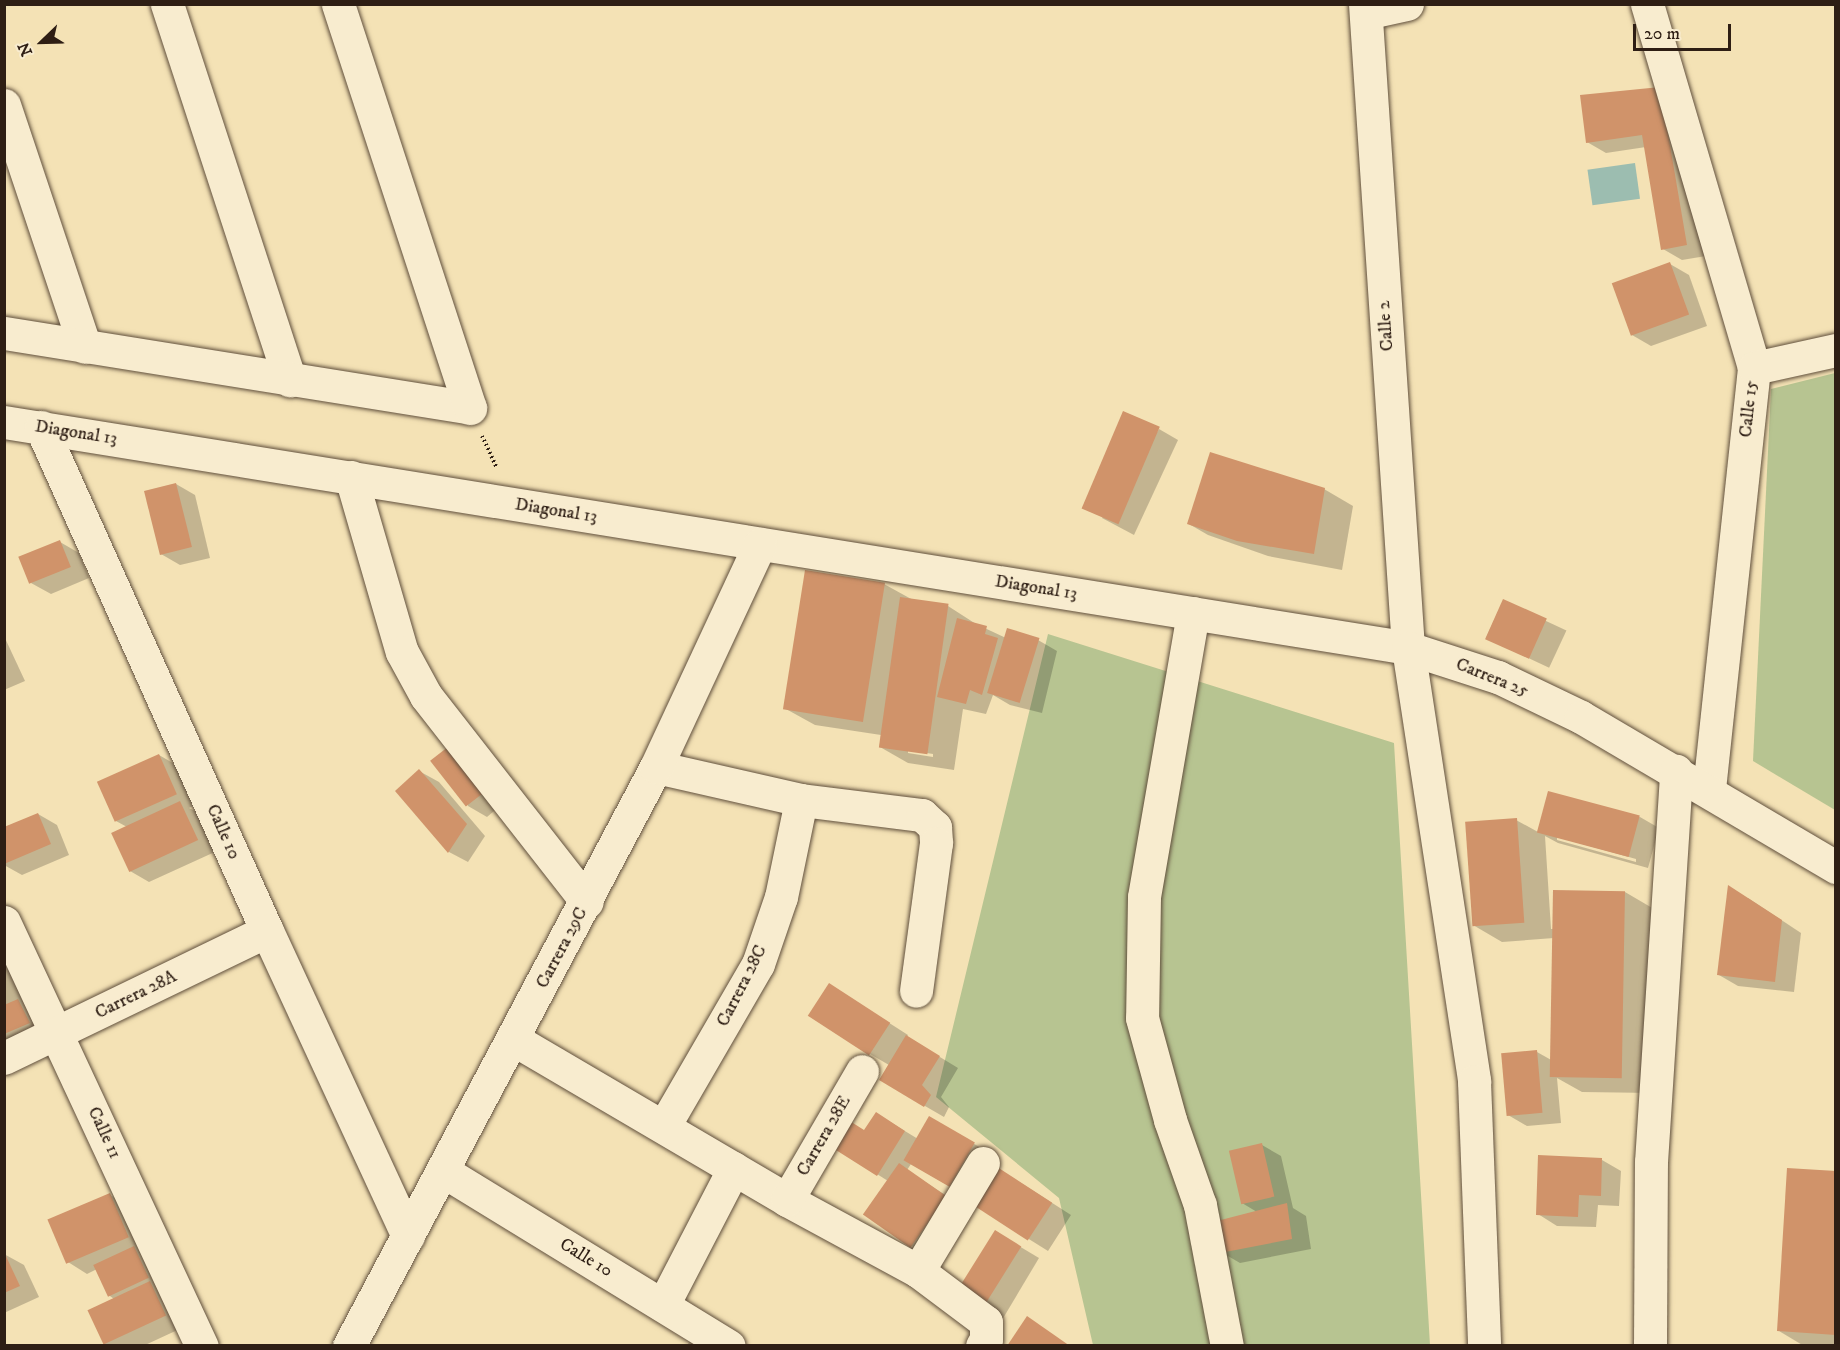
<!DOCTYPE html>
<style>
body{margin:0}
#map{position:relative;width:1840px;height:1350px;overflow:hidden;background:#f4e2b5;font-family:"IM FELL DW Pica",serif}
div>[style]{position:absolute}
.green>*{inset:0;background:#b7c491}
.water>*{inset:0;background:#9cbdb0;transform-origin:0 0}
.shadow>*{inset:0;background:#0003;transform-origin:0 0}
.building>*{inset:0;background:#d0936a;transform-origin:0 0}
.path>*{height:4px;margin-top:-2px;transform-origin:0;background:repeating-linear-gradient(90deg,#2e1e14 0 1.5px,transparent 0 4.5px)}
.roads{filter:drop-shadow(0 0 2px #604f3c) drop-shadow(0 0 2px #604f3c)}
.minor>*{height:33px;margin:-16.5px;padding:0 16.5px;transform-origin:16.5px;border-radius:16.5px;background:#f8eccf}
span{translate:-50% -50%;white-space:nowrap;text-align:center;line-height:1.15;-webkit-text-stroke:4.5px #f8eccf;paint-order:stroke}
.street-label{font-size:18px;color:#2e1e14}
.frame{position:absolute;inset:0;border:6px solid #2e1e14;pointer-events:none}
.north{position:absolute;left:12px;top:12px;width:60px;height:60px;-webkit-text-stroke:4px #f8eccf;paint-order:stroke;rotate:247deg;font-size:16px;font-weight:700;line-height:24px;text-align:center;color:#2e1e14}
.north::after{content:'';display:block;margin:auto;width:21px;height:27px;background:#2e1e14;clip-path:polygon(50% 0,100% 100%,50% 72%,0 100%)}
.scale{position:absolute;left:1633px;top:24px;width:98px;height:27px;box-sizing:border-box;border:3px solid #2e1e14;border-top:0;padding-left:8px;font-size:18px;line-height:21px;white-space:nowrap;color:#2e1e14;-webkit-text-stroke:4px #f8eccf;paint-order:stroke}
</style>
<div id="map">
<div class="green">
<div style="clip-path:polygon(1835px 373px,1836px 373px,1835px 810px,1753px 761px,1771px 389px)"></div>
<div style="clip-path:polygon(1048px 634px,1394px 743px,1430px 1345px,1093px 1345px,1059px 1198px,936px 1097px)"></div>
</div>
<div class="water">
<div style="left:1635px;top:163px;width:36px;height:48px;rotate:82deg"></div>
</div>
<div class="shadow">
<div style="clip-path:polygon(1660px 89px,1706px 256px,1682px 260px,1663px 249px,1646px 147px,1606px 153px,1587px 142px)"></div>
<div style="clip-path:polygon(1670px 264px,1689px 275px,1707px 326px,1651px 346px,1632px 335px)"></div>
<div style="clip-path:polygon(1159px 429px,1178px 440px,1134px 535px,1102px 518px)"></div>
<div style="clip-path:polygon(176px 484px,195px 495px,210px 558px,180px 565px,161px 554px)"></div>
<div style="clip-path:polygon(1324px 489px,1353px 506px,1342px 570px,1268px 556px,1208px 535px,1189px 524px)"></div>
<div style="clip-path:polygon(60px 542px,79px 553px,89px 578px,51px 594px,31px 583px)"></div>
<div style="clip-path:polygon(evenodd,884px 584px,913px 600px,948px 606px,976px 624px,1006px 638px,1038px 640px,1057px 651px,1042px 713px,1010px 705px,993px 695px,986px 714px,963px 709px,954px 770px,908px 763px,880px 747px,881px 735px,815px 725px,786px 709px,884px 584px,908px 750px,933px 754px,933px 757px,908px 753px,908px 750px)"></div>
<div style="left:1503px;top:601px;width:70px;height:41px;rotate:25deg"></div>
<div style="clip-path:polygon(4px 636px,25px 681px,4px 690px)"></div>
<div style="clip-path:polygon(453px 744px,507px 800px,487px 817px,468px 806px)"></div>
<div style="clip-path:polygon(159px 755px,178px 766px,195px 805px,189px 808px,199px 813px,217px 851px,149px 882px,130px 871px,127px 827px,116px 821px)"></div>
<div style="clip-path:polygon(419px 771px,439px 782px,485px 836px,468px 862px,449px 852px,397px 791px)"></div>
<div style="clip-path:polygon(38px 814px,57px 825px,69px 855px,22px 875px,4px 865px,4px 828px)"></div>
<div style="clip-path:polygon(evenodd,1640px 817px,1659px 828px,1648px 868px,1558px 843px,1545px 836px,1551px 929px,1554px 929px,1554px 891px,1625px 892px,1654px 909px,1653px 1093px,1582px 1092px,1557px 1078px,1561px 1123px,1527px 1126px,1508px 1115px,1537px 1052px,1553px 1061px,1554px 938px,1502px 942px,1473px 925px,1516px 820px,1538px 832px,1640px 817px,1557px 837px,1636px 859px,1636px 862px,1557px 840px,1557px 837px)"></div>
<div style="clip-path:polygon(1748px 898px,1801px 933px,1794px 992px,1738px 986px,1719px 975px)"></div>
<div style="clip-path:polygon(4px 947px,48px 1034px,4px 1054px)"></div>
<div style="clip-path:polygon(830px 985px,908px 1035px,907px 1037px,958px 1068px,941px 1097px,949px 1107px,944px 1117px,925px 1106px,889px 1065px,870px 1054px)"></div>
<div style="clip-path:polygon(877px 1114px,918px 1139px,930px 1118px,993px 1155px,983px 1172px,1010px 1176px,1071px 1215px,1048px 1251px,968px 1201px,970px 1198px,911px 1164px,907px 1170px,965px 1208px,931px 1258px,865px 1215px,888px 1181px,831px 1145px,865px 1132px)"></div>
<div style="clip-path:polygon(1262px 1145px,1281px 1156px,1293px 1208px,1306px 1216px,1311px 1249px,1240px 1263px,1221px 1252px,1257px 1212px,1242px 1203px)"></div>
<div style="clip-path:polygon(1602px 1160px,1621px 1171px,1619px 1206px,1598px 1205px,1596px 1227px,1557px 1226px,1538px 1214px)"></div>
<div style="clip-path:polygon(1836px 1172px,1836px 1346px,1804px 1346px,1779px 1331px)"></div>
<div style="clip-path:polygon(110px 1195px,129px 1206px,184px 1327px,143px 1346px,104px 1344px,114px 1299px,110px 1296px,97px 1269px,87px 1274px,68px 1262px)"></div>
<div style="clip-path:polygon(1014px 1243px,1039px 1258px,1002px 1320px,959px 1294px)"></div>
<div style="clip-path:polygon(4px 1254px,24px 1265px,39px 1297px,4px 1313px)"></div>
<div style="clip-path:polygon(691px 1338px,704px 1346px,687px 1346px)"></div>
</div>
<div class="building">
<div style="clip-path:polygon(1660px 87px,1687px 245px,1661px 250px,1642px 135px,1586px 143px,1580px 95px)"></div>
<div style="left:1670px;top:262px;width:56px;height:62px;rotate:70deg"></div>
<div style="left:1123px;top:411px;width:40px;height:106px;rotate:23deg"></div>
<div style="clip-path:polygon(1210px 452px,1325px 488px,1314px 554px,1237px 541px,1187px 524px)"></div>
<div style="left:176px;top:483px;width:66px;height:33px;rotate:76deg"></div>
<div style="left:60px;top:540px;width:29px;height:45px;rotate:68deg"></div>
<div style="left:805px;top:570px;width:81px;height:141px;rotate:9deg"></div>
<div style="left:900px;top:597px;width:49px;height:152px;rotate:8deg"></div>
<div style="left:1503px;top:599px;width:48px;height:44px;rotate:24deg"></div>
<div style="clip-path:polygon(957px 618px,987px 626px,985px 634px,998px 638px,982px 695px,970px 690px,966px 704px,937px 697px)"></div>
<div style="left:1007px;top:628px;width:34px;height:68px;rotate:17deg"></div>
<div style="left:453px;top:743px;width:58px;height:29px;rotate:52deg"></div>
<div style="left:159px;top:754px;width:44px;height:68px;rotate:66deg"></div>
<div style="clip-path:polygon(419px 769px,467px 824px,448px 853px,395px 791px)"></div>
<div style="left:1548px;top:791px;width:95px;height:43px;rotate:15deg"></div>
<div style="left:180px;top:801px;width:43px;height:76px;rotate:65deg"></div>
<div style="clip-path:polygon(38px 813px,51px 844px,4px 864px,4px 827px)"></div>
<div style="left:1517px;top:818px;width:105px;height:52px;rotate:86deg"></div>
<div style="clip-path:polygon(1728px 885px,1782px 920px,1775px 982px,1717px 975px)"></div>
<div style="left:1553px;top:890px;width:72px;height:187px;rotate:1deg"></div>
<div style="left:829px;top:983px;width:73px;height:39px;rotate:33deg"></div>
<div style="clip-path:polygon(18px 999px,30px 1023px,4px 1034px,4px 1005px)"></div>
<div style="clip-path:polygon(906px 1035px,940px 1056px,922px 1085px,931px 1095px,924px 1107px,879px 1080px)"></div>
<div style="left:1537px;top:1050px;width:63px;height:36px;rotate:85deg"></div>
<div style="clip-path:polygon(876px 1112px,905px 1131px,877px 1176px,828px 1145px,845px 1118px,864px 1130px)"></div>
<div style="left:929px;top:1116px;width:53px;height:51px;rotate:30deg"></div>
<div style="left:1262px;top:1143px;width:55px;height:34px;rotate:77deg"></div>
<div style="clip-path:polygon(1538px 1155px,1602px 1158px,1601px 1196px,1579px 1195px,1578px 1217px,1536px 1215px)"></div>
<div style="left:899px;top:1163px;width:58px;height:63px;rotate:35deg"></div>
<div style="left:991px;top:1163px;width:73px;height:45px;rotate:33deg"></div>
<div style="clip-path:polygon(1787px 1168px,1836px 1171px,1836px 1335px,1777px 1331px)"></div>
<div style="left:110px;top:1193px;width:48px;height:68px;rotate:67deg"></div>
<div style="clip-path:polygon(1287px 1203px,1292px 1239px,1220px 1253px,1213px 1222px)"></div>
<div style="left:995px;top:1230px;width:31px;height:74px;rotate:32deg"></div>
<div style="left:134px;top:1246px;width:35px;height:45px;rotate:65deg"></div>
<div style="clip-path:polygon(4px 1252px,20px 1286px,4px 1293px)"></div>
<div style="left:150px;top:1281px;width:38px;height:69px;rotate:65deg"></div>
<div style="clip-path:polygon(1027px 1316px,1070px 1346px,1007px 1346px)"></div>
</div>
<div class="path">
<div style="left:482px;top:436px;width:35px;rotate:65deg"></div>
</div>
<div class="roads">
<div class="minor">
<div style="left:167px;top:4px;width:396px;rotate:71.9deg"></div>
<div style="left:1365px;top:4px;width:645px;rotate:86.18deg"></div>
<div style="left:1408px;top:648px;width:438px;rotate:81.3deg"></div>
<div style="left:1474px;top:1081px;width:265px;rotate:87.8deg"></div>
<div style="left:1647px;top:4px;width:379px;rotate:73.6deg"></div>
<div style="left:1754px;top:368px;width:425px;rotate:96.1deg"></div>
<div style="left:1366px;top:13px;width:42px;rotate:-12.4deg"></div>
<div style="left:4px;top:105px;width:255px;rotate:71.5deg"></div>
<div style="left:4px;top:333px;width:472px;rotate:9.1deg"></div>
<div style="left:470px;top:408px;width:425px;rotate:-108.1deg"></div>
<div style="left:1754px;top:368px;width:84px;rotate:-12.4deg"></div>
<div style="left:4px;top:422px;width:1422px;rotate:9.14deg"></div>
<div style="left:1408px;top:648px;width:95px;rotate:17.9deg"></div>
<div style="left:1498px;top:677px;width:92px;rotate:25.7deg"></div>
<div style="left:1581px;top:717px;width:296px;rotate:30.5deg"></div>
<div style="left:41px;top:427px;width:552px;rotate:65.85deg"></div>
<div style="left:267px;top:931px;width:336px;rotate:65.2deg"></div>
<div style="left:351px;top:477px;width:182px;rotate:73.8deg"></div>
<div style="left:402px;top:652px;width:50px;rotate:61.4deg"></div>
<div style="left:426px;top:696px;width:261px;rotate:52deg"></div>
<div style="left:1193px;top:613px;width:288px;rotate:99.8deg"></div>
<div style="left:1144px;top:897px;width:121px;rotate:90.9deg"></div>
<div style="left:1142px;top:1018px;width:106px;rotate:74.6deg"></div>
<div style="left:1170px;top:1120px;width:90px;rotate:70.6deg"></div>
<div style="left:1200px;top:1205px;width:144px;rotate:79.2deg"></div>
<div style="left:656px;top:767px;width:149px;rotate:12.8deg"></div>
<div style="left:801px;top:800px;width:122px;rotate:7.1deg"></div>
<div style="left:922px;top:815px;width:18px;rotate:43deg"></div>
<div style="left:935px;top:827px;width:16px;rotate:86deg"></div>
<div style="left:936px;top:843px;width:149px;rotate:97.7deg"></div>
<div style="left:4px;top:922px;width:468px;rotate:65deg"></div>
<div style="left:513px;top:1039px;width:318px;rotate:30.4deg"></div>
<div style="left:787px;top:1200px;width:149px;rotate:28.5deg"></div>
<div style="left:918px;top:1271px;width:85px;rotate:36.9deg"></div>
<div style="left:986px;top:1322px;width:17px;rotate:90deg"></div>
<div style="left:986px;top:1339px;width:8px;rotate:120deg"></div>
<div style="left:4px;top:1058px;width:292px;rotate:-25.8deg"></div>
<div style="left:664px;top:1126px;width:187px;rotate:-59.9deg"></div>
<div style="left:758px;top:964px;width:71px;rotate:-71.1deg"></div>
<div style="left:781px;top:897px;width:99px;rotate:-78.3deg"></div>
<div style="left:443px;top:1171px;width:335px;rotate:31.5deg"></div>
<div style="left:787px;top:1200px;width:149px;rotate:-59.8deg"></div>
<div style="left:918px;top:1271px;width:126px;rotate:-59deg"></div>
<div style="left:663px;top:1305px;width:154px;rotate:-62.6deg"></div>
<div style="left:349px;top:1346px;width:655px;rotate:-62.07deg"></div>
<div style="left:656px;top:767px;width:246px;rotate:-65deg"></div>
<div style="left:1650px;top:1346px;width:184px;rotate:-89.7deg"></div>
<div style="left:1651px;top:1162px;width:392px;rotate:-86.3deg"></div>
</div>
</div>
<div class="street-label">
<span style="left:1386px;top:326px;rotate:-94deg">Calle 2</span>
<span style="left:1749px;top:409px;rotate:-84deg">Calle 15</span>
<span style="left:76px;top:433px;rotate:9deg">Diagonal 13</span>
<span style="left:556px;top:511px;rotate:9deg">Diagonal 13</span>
<span style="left:1036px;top:588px;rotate:9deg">Diagonal 13</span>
<span style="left:1492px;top:678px;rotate:22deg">Carrera 25</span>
<span style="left:223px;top:832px;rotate:66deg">Calle 10</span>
<span style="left:562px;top:948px;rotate:-62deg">Carrera 29C</span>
<span style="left:742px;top:986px;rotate:-63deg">Carrera 28C</span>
<span style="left:136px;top:995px;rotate:-26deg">Carrera 28A</span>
<span style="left:104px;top:1133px;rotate:65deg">Calle 11</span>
<span style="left:824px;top:1136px;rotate:-60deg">Carrera 28E</span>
<span style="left:586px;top:1258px;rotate:31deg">Calle 10</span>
</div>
<div class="frame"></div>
<div class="north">N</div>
<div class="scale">20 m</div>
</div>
